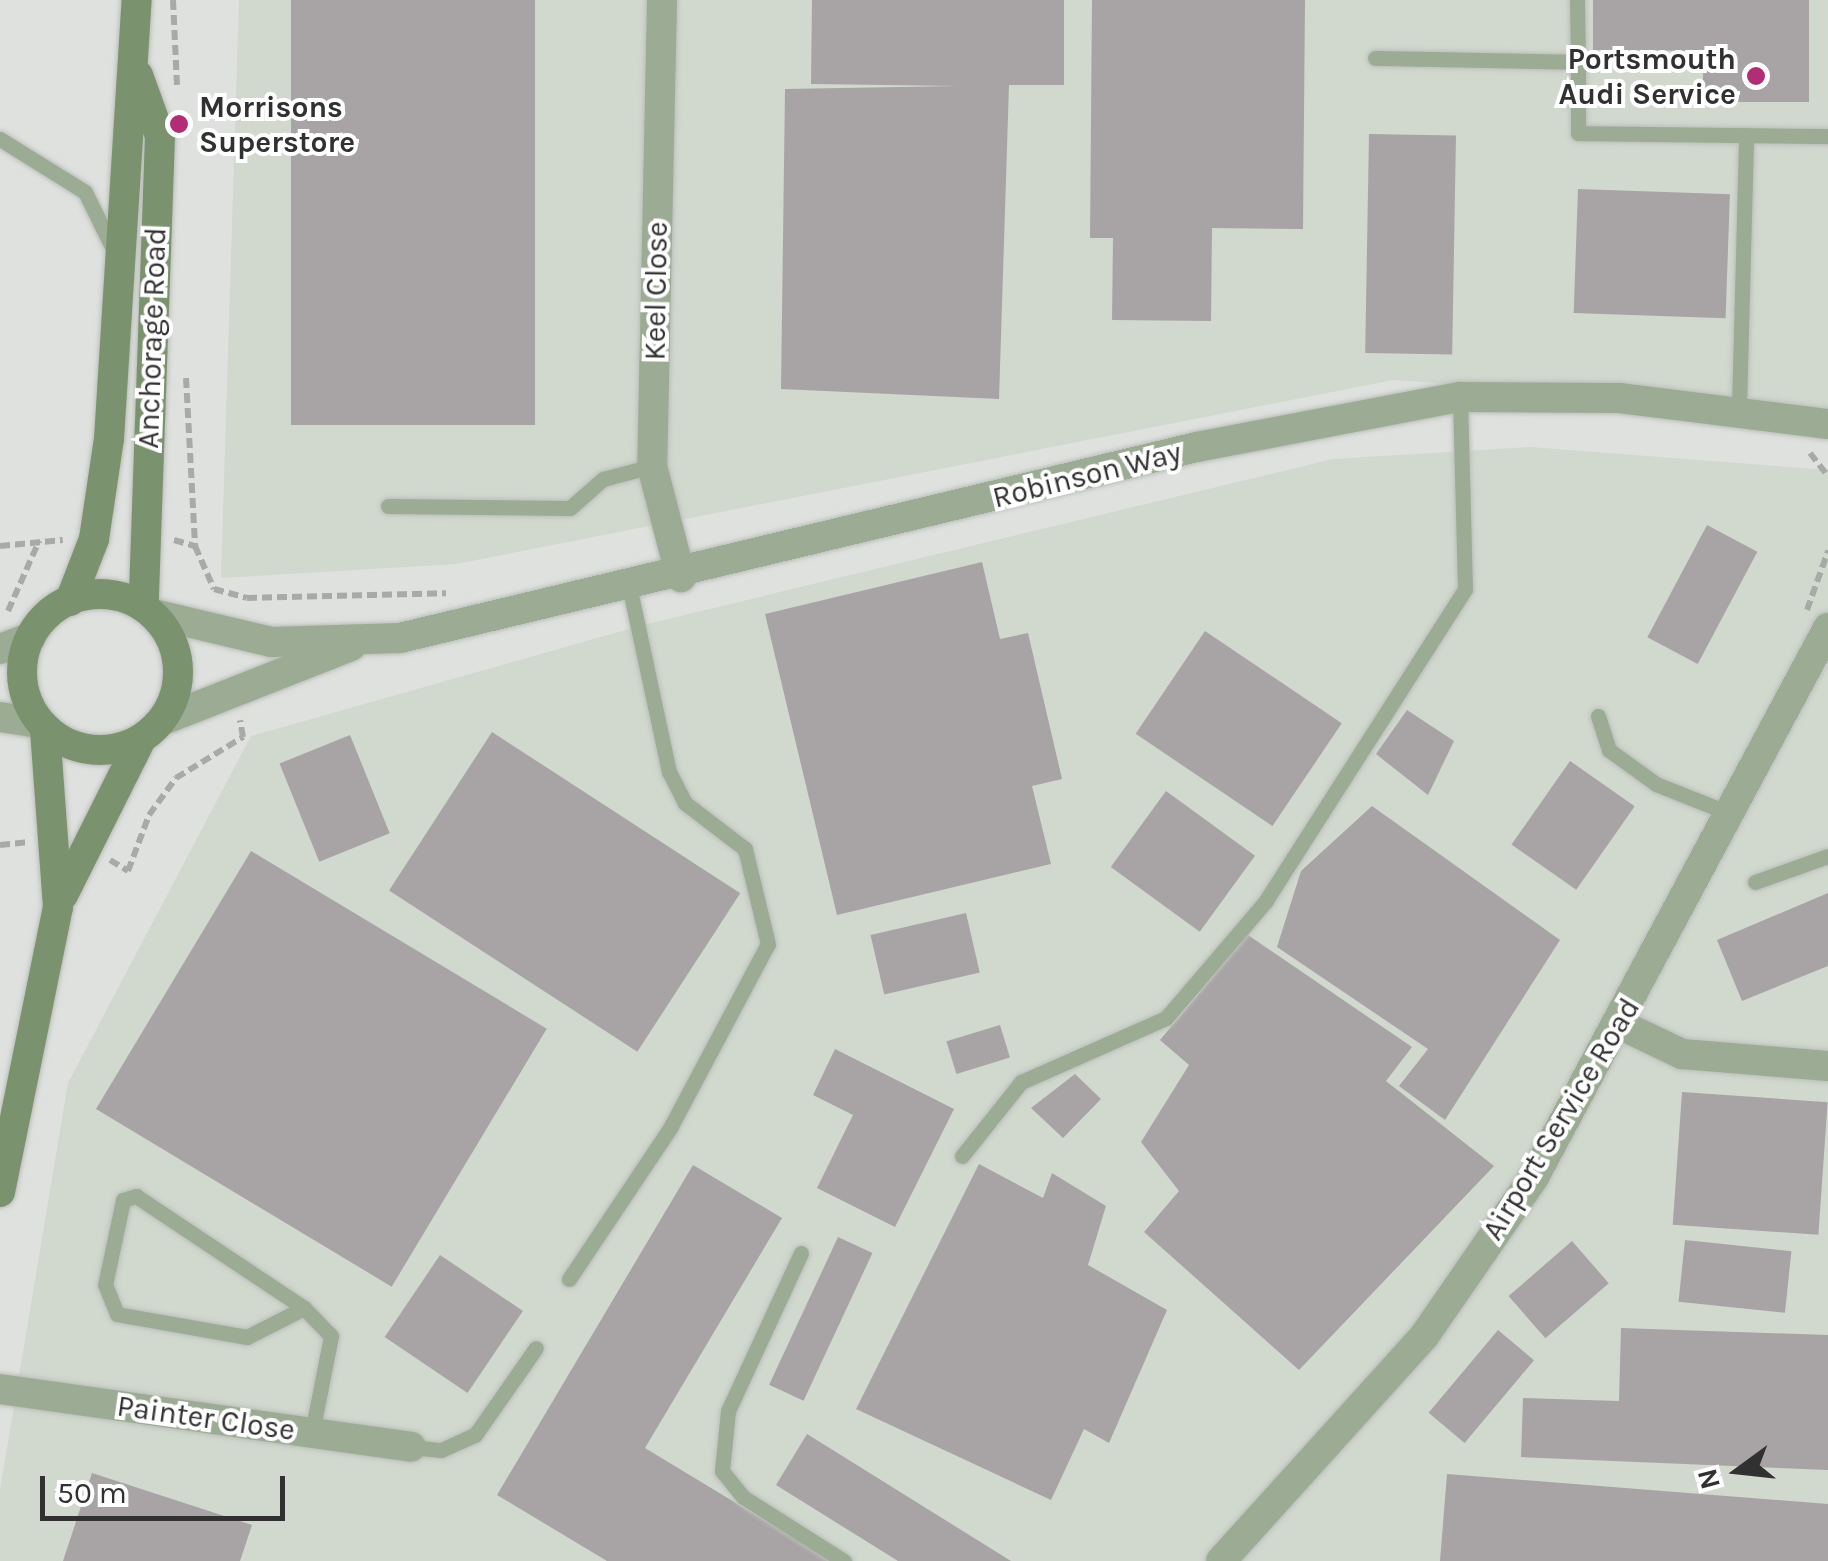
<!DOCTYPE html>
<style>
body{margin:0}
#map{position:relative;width:1828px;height:1561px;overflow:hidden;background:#dee1dd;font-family:Karla,sans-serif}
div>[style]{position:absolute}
.built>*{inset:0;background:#d1d8ce}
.building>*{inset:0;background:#a8a4a5;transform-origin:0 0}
.path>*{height:6px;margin-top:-3px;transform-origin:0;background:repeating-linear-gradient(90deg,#a7aaa6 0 10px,transparent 0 15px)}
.roads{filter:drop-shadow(0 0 2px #bbbeba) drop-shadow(0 0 2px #bbbeba)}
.lane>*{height:15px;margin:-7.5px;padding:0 7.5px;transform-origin:7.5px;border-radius:7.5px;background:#9cac94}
.street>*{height:30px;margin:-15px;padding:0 15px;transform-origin:15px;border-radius:15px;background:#9cac94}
.secondary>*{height:30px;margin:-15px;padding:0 15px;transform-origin:15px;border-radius:15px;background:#7b926f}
.secondary>.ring{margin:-15px;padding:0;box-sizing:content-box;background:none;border:30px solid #7b926f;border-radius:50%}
.dots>*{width:28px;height:28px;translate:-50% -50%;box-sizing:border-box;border:5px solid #fff;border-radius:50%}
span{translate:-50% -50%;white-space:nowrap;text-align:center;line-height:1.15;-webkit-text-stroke:8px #fff;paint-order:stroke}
.poi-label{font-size:30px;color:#303130;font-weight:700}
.right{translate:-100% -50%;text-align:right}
.left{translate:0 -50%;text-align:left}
.street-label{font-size:30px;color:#303130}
.north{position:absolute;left:1688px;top:1421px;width:100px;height:100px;-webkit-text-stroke:8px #fff;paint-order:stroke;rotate:255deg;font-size:28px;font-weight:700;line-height:40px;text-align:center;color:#303130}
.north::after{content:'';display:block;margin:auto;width:35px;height:45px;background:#303130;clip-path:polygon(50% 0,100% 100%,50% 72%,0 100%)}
.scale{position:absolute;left:40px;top:1476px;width:245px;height:45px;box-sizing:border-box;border:5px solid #303130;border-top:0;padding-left:12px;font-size:30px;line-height:35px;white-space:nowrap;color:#303130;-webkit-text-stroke:8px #fff;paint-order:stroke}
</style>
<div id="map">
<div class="built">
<div style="clip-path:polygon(239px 0,1828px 0,1828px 410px,1393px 380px,456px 564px,221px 578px)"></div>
<div style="clip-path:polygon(1530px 447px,1828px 470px,1828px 1561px,0 1561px,0 1490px,68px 1083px,251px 736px,643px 625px,1333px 459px)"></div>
</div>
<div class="building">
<div style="left:291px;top:0;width:244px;height:425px"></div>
<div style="clip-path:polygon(812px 0,1064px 0,1064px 85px,1009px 85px,999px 399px,781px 389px,785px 89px,957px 86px,811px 84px)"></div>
<div style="clip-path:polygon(1092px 0,1305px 0,1303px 229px,1212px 228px,1211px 321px,1112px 320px,1113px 238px,1090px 238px)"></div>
<div style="clip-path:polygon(1593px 0,1809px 0,1809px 102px,1703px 102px,1703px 51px,1593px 50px)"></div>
<div style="left:1369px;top:134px;width:87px;height:219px;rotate:1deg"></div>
<div style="left:1578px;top:189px;width:152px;height:124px;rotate:2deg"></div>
<div style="left:1707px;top:525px;width:57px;height:127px;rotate:28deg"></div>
<div style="clip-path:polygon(982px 562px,1000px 639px,1028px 633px,1062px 779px,1032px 786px,1051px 864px,837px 915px,765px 614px)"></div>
<div style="left:1205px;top:631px;width:165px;height:124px;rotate:34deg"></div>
<div style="clip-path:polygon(1407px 710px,1454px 741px,1428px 795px,1376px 754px)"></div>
<div style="left:492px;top:732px;width:296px;height:189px;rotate:33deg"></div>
<div style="left:350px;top:735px;width:106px;height:76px;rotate:68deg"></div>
<div style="left:1570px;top:761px;width:79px;height:102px;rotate:35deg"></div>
<div style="left:1166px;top:791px;width:110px;height:94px;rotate:36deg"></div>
<div style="clip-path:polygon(1372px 806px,1560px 940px,1445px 1120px,1399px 1086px,1428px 1049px,1277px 947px,1301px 871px)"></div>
<div style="left:251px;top:851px;width:345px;height:301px;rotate:31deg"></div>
<div style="clip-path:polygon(1828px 893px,1828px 966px,1742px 1001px,1717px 940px)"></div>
<div style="left:966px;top:913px;width:61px;height:98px;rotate:77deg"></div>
<div style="clip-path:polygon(1248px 935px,1412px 1047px,1386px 1081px,1494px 1166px,1299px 1370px,1144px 1232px,1179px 1191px,1141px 1142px,1189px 1065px,1160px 1040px)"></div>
<div style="left:1000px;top:1025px;width:34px;height:56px;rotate:73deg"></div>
<div style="clip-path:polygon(835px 1049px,954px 1109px,895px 1227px,817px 1188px,853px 1115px,813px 1095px)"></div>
<div style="clip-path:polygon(1075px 1074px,1101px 1099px,1063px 1138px,1031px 1108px)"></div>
<div style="left:1682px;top:1092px;width:146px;height:133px;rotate:4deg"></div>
<div style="clip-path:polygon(979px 1164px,1043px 1198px,1052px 1173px,1106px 1206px,1088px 1265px,1167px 1310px,1109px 1443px,1084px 1429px,1051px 1500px,856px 1409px)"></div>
<div style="clip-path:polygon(693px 1165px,782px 1218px,645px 1448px,832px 1561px,607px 1561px,497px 1495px)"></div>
<div style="left:838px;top:1237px;width:38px;height:163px;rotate:25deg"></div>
<div style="left:1685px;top:1240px;width:107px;height:62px;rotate:6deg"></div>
<div style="left:1572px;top:1241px;width:56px;height:84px;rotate:49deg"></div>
<div style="left:440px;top:1255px;width:100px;height:99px;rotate:34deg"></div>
<div style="clip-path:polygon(1621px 1328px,1828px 1335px,1828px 1470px,1521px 1457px,1523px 1398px,1619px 1401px)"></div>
<div style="left:1498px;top:1330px;width:47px;height:108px;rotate:40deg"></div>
<div style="clip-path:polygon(807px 1434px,1011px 1561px,898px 1561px,776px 1485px)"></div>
<div style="clip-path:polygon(92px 1473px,252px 1525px,240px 1561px,63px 1561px)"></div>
<div style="clip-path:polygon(1447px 1474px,1828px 1504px,1828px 1561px,1440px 1561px)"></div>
</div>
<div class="path">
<div style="left:173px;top:0;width:85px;rotate:87.3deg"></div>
<div style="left:186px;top:378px;width:168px;rotate:86.9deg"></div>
<div style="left:1810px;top:453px;width:29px;rotate:52deg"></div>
<div style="left:174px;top:540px;width:22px;rotate:16deg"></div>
<div style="left:195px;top:546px;width:47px;rotate:66.2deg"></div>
<div style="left:214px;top:589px;width:34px;rotate:15deg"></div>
<div style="left:247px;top:598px;width:199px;rotate:-1.4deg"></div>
<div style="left:0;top:546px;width:63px;rotate:-5.4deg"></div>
<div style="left:1807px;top:610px;width:63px;rotate:-70.4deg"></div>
<div style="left:8px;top:611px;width:77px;rotate:-66.1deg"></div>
<div style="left:0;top:845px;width:27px;rotate:-6deg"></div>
<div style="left:110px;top:860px;width:21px;rotate:31deg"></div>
<div style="left:128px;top:871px;width:60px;rotate:-69.4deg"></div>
<div style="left:149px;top:815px;width:46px;rotate:-53.9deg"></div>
<div style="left:176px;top:778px;width:79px;rotate:-31.5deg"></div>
<div style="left:243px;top:737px;width:17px;rotate:-100deg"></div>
</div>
<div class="roads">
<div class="lane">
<div style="left:1577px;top:0;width:62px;rotate:89.1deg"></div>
<div style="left:1375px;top:58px;width:203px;rotate:1.1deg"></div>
<div style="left:1578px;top:62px;width:71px;rotate:90deg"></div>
<div style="left:1578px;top:133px;width:250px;rotate:0.7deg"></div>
<div style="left:0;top:139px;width:100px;rotate:31.9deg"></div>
<div style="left:85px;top:192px;width:66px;rotate:63.8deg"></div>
<div style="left:1739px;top:408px;width:273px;rotate:-88.5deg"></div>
<div style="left:388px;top:506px;width:182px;rotate:0.6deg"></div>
<div style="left:570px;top:508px;width:44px;rotate:-41.3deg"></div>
<div style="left:603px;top:479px;width:51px;rotate:-14.9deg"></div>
<div style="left:1598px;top:716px;width:36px;rotate:72deg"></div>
<div style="left:1609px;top:750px;width:58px;rotate:35.9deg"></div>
<div style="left:1656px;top:784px;width:81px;rotate:21.8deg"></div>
<div style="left:1755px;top:882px;width:77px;rotate:-19.6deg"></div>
<div style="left:962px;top:1156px;width:95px;rotate:-51.4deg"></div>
<div style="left:1021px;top:1082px;width:158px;rotate:-23.8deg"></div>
<div style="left:1166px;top:1018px;width:153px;rotate:-49.5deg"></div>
<div style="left:1265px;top:902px;width:371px;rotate:-57.4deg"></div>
<div style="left:1465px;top:589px;width:192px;rotate:-91.5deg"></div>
<div style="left:801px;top:1253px;width:174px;rotate:114.8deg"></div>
<div style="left:728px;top:1411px;width:60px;rotate:95.7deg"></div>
<div style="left:722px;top:1471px;width:33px;rotate:51deg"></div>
<div style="left:743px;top:1497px;width:120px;rotate:32.4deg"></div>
<div style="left:569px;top:1279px;width:182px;rotate:-56.2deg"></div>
<div style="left:670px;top:1128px;width:208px;rotate:-62deg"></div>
<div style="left:768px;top:944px;width:98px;rotate:-103.6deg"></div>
<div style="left:745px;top:849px;width:76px;rotate:-142.5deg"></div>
<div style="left:685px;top:803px;width:35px;rotate:-117deg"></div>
<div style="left:669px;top:772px;width:186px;rotate:-102.1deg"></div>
<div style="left:304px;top:1308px;width:64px;rotate:153deg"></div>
<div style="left:247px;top:1337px;width:132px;rotate:-170deg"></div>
<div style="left:117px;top:1314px;width:31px;rotate:-112deg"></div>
<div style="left:105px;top:1285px;width:87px;rotate:-78deg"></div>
<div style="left:123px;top:1200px;width:14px;rotate:-17deg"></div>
<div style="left:136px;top:1196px;width:202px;rotate:33.7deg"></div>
<div style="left:304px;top:1308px;width:39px;rotate:46deg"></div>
<div style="left:331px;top:1336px;width:99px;rotate:101.1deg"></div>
<div style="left:411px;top:1447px;width:30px;rotate:6deg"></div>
<div style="left:441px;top:1450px;width:37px;rotate:-24deg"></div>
<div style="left:475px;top:1435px;width:106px;rotate:-55deg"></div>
</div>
<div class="street">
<div style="left:662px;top:0;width:466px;rotate:91.2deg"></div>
<div style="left:652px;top:466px;width:115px;rotate:75.4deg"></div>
<div style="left:158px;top:615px;width:116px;rotate:13.4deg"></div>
<div style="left:271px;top:642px;width:129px;rotate:-1.8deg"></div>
<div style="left:400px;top:638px;width:820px;rotate:-13.48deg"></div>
<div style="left:1197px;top:447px;width:268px;rotate:-10.8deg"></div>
<div style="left:1460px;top:397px;width:159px;rotate:0.4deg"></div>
<div style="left:1619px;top:398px;width:211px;rotate:7.1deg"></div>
<div style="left:0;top:649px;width:33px;rotate:-21deg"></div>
<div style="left:0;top:717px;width:37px;rotate:9deg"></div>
<div style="left:163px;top:720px;width:202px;rotate:-21.5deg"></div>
<div style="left:1619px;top:1024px;width:70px;rotate:25.5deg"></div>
<div style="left:1682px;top:1054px;width:146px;rotate:4.7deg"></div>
<div style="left:0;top:1389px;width:415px;rotate:8deg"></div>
<div style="left:1221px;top:1561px;width:304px;rotate:-47.9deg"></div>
<div style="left:1425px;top:1335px;width:192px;rotate:-55.4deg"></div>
<div style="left:1534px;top:1177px;width:623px;rotate:-61.83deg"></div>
</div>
<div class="secondary">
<div style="left:138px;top:75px;width:65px;rotate:70.2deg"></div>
<div style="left:160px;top:136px;width:469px;rotate:92deg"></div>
<div class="ring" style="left:22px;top:594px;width:126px;height:126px"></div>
<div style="left:70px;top:601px;width:66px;rotate:-68.8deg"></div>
<div style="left:94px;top:539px;width:101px;rotate:-81.5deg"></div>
<div style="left:109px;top:439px;width:440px;rotate:-86.4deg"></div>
<div style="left:63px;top:895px;width:172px;rotate:-63.4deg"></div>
<div style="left:0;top:1192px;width:291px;rotate:-78.5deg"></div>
<div style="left:58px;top:907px;width:177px;rotate:-94.2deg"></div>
</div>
</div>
<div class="dots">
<div style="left:1756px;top:76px;background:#b22d73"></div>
<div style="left:179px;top:124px;background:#b22d73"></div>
</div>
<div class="poi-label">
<span class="right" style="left:1736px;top:76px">Portsmouth<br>Audi Service</span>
<span class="left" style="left:199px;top:124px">Morrisons<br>Superstore</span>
</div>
<div class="street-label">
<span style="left:656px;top:291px;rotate:-89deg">Keel Close</span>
<span style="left:152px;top:338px;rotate:-88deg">Anchorage Road</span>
<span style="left:1087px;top:475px;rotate:-14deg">Robinson Way</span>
<span style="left:1561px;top:1119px;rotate:-59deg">Airport Service Road</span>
<span style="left:206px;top:1418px;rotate:8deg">Painter Close</span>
</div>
<div class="north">N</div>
<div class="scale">50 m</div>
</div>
